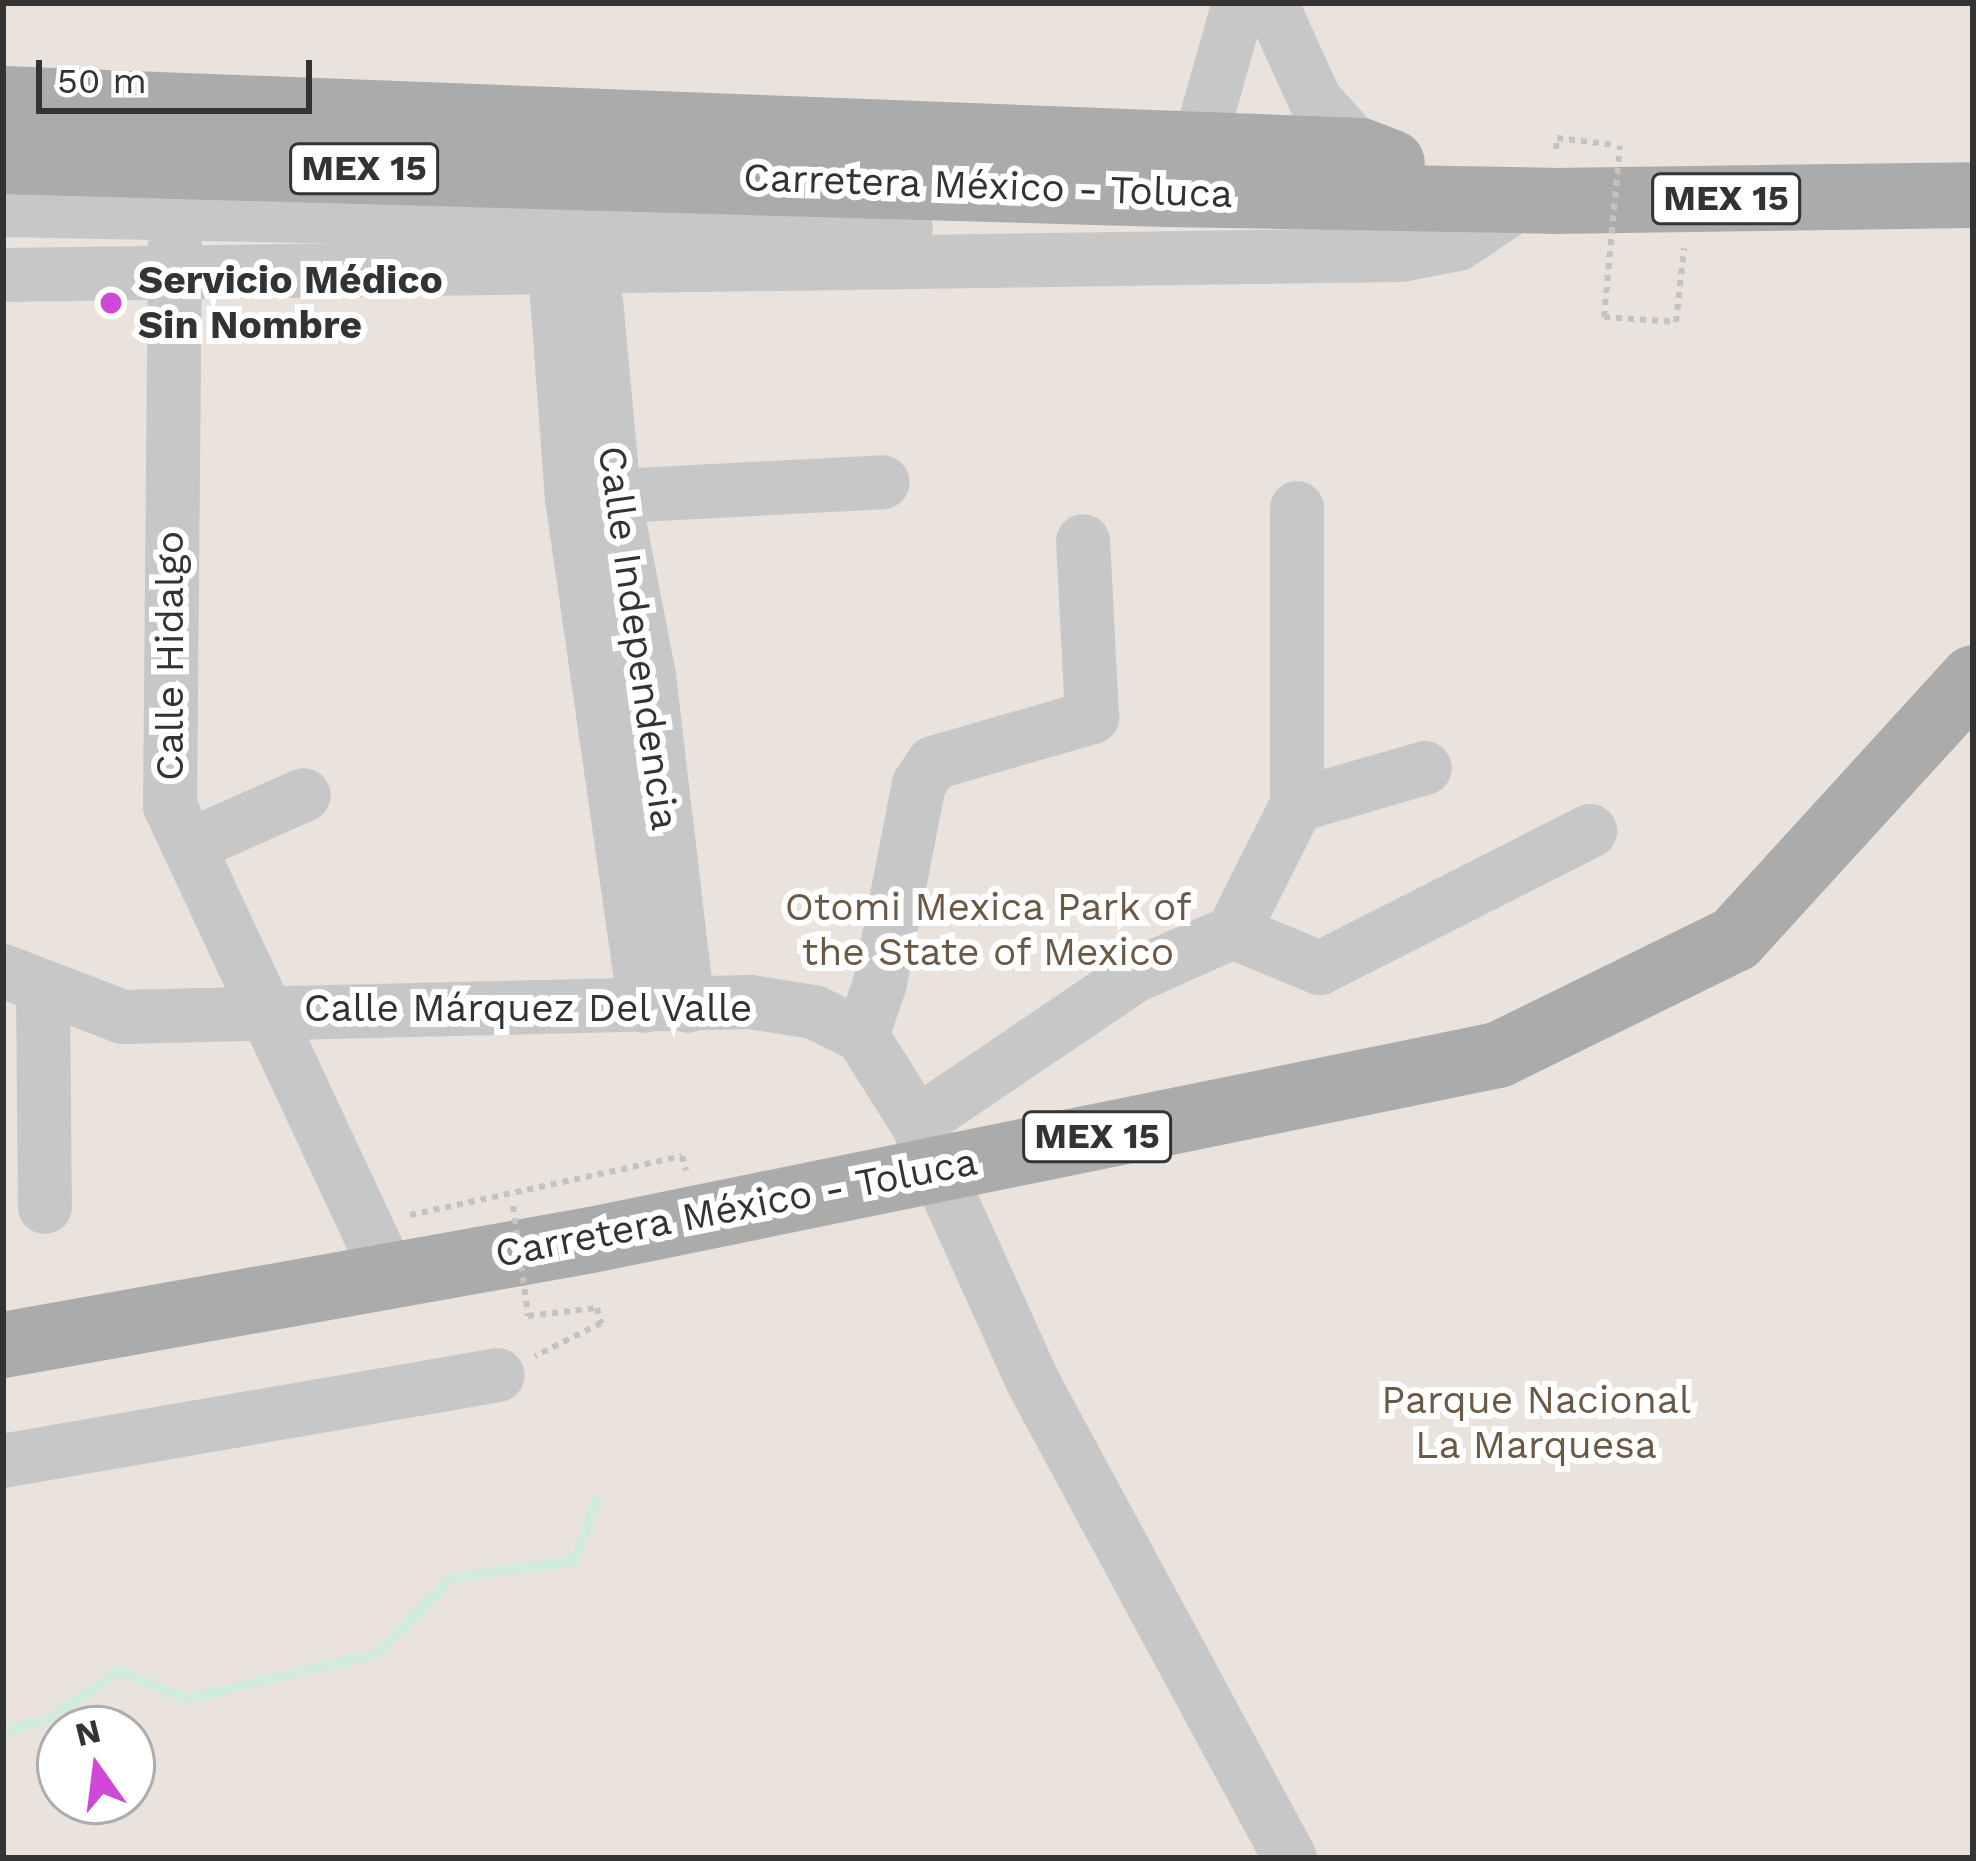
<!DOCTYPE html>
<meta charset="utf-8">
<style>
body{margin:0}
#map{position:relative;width:1976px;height:1861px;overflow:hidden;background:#fff;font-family:"Work Sans",sans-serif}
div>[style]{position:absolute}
.green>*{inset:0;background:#e9e2dd}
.stream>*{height:10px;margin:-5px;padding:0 5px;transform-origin:5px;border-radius:5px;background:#d1ebdc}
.path>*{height:6px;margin-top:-3px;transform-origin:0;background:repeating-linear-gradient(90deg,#c3c3c3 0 6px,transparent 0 12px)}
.minor>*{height:54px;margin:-27px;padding:0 27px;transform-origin:27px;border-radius:27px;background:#c7c7c7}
.major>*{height:66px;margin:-33px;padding:0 33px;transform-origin:33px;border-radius:33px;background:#ababab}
.path-bridge>*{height:6px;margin-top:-3px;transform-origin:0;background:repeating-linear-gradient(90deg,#c3c3c3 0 6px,transparent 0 12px)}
.dots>*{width:33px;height:33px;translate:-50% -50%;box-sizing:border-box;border:6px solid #fff;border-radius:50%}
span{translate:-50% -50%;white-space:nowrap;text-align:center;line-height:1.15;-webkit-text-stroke:12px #fff;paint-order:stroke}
.shield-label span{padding:3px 9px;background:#fff;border:3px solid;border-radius:9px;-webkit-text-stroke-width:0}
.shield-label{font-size:36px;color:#333;font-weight:700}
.street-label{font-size:39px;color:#333}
.poi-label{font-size:39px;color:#333;font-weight:700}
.left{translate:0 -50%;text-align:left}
.park-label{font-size:39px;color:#6b5943}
.frame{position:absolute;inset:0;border:6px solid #333;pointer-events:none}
.north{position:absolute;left:36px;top:1705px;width:120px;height:120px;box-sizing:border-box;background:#fff;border:3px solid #adadad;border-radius:50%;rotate:346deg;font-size:33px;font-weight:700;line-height:48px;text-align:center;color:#333}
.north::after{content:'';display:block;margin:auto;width:42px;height:54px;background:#cf49d6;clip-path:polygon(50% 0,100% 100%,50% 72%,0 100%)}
.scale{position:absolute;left:36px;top:60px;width:276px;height:54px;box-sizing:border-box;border:6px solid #333;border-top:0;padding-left:15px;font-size:36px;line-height:42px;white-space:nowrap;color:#333;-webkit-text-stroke:9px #fff;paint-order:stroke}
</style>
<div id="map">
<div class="green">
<div style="clip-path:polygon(evenodd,3px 3px,1973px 3px,1973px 1858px,3px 1858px,3px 3px,60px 1729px,132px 1729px,132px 1801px,60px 1801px,60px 1729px)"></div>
</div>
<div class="stream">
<div style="left:3px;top:1732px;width:48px;rotate:-15.8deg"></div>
<div style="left:49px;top:1719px;width:86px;rotate:-34.1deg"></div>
<div style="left:120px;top:1671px;width:72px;rotate:23deg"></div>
<div style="left:186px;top:1699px;width:195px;rotate:-13.3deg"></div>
<div style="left:376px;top:1654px;width:107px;rotate:-45.4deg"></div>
<div style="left:451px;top:1578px;width:124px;rotate:-7.9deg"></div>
<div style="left:574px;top:1561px;width:65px;rotate:-69.3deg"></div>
</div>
<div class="path">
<div style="left:1556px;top:149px;width:11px;rotate:-85deg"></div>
<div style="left:1557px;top:138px;width:58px;rotate:6.9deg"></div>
<div style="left:1604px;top:317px;width:72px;rotate:4deg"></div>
<div style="left:1676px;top:322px;width:74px;rotate:-83.8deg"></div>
<div style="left:410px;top:1215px;width:278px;rotate:-12.2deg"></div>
<div style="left:682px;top:1156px;width:15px;rotate:74deg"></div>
<div style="left:528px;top:1316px;width:69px;rotate:-6.6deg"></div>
<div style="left:597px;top:1308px;width:16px;rotate:75deg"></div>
<div style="left:601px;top:1323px;width:74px;rotate:153.4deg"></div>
</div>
<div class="minor">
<div style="left:1271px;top:3px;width:107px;rotate:65.6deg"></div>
<div style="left:1315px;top:100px;width:69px;rotate:48deg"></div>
<div style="left:1199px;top:145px;width:148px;rotate:-74.3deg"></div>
<div style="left:3px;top:210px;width:903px;rotate:1.14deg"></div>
<div style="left:553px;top:241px;width:258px;rotate:85.8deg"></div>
<div style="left:572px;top:498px;width:513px;rotate:81.82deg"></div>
<div style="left:175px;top:245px;width:561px;rotate:90.51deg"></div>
<div style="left:170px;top:806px;width:515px;rotate:64.98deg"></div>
<div style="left:3px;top:275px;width:1398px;rotate:-0.82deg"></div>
<div style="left:1401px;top:255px;width:58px;rotate:-10.9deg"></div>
<div style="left:1458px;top:244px;width:79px;rotate:-33.7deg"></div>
<div style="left:596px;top:301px;width:196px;rotate:84.7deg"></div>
<div style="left:614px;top:496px;width:183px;rotate:79deg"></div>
<div style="left:649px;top:676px;width:332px;rotate:83.3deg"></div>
<div style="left:581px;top:498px;width:302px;rotate:-3deg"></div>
<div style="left:1297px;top:805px;width:133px;rotate:-16.1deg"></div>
<div style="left:193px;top:844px;width:121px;rotate:-23.8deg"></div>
<div style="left:1233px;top:932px;width:142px;rotate:-63.3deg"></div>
<div style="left:1297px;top:805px;width:297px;rotate:-90deg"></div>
<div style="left:3px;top:971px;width:129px;rotate:21deg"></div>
<div style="left:123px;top:1017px;width:627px;rotate:-1.37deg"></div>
<div style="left:750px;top:1002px;width:65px;rotate:8.9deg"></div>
<div style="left:814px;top:1012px;width:54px;rotate:26.6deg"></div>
<div style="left:862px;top:1036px;width:103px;rotate:57.7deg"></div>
<div style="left:917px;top:1123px;width:262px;rotate:-34.1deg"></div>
<div style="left:1134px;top:976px;width:108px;rotate:-24deg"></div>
<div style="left:1233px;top:932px;width:94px;rotate:22.5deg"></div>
<div style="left:1320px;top:968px;width:303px;rotate:-26.9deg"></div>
<div style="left:43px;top:990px;width:217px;rotate:89.5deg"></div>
<div style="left:862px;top:1036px;width:56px;rotate:-71.2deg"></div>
<div style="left:880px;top:983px;width:203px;rotate:-78.9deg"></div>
<div style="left:919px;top:784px;width:25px;rotate:-56deg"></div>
<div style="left:933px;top:763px;width:166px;rotate:-16.1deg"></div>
<div style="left:1092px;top:717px;width:176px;rotate:-92.9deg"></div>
<div style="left:922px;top:1136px;width:270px;rotate:65.7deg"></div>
<div style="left:1033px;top:1382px;width:541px;rotate:61.63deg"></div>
<div style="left:3px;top:1461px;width:502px;rotate:-9.86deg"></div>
</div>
<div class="major">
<div style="left:3px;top:99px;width:1359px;rotate:2.19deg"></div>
<div style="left:1361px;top:151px;width:33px;rotate:21deg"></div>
<div style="left:3px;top:161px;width:1164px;rotate:1.62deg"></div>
<div style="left:1167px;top:194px;width:385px;rotate:1deg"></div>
<div style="left:1552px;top:201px;width:421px;rotate:-0.8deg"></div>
<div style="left:3px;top:1345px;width:597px;rotate:-10.12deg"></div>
<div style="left:591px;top:1240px;width:926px;rotate:-11.53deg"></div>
<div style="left:1498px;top:1055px;width:264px;rotate:-26.1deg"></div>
<div style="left:1735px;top:939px;width:353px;rotate:-47.6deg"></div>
</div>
<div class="path-bridge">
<div style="left:1604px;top:317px;width:172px;rotate:-84.7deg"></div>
<div style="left:513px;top:1206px;width:111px;rotate:82.2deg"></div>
</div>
<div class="dots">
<div style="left:111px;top:303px;background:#cf49d6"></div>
</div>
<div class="shield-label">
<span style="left:364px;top:169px">MEX 15</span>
<span style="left:1726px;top:199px">MEX 15</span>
<span style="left:1097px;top:1137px">MEX 15</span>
</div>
<div class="street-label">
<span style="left:988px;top:186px;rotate:2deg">Carretera México - Toluca</span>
<span style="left:638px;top:638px;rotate:82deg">Calle Independencia</span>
<span style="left:170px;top:656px;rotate:-90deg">Calle Hidalgo</span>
<span style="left:528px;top:1008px">Calle Márquez Del Valle</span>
<span style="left:736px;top:1208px;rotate:-11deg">Carretera México - Toluca</span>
</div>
<div class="poi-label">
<span class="left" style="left:138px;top:303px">Servicio Médico<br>Sin Nombre</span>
</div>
<div class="park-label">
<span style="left:988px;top:930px">Otomi Mexica Park of<br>the State of Mexico</span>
<span style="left:1536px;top:1423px">Parque Nacional<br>La Marquesa</span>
</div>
<div class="frame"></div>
<div class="north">N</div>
<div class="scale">50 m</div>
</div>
